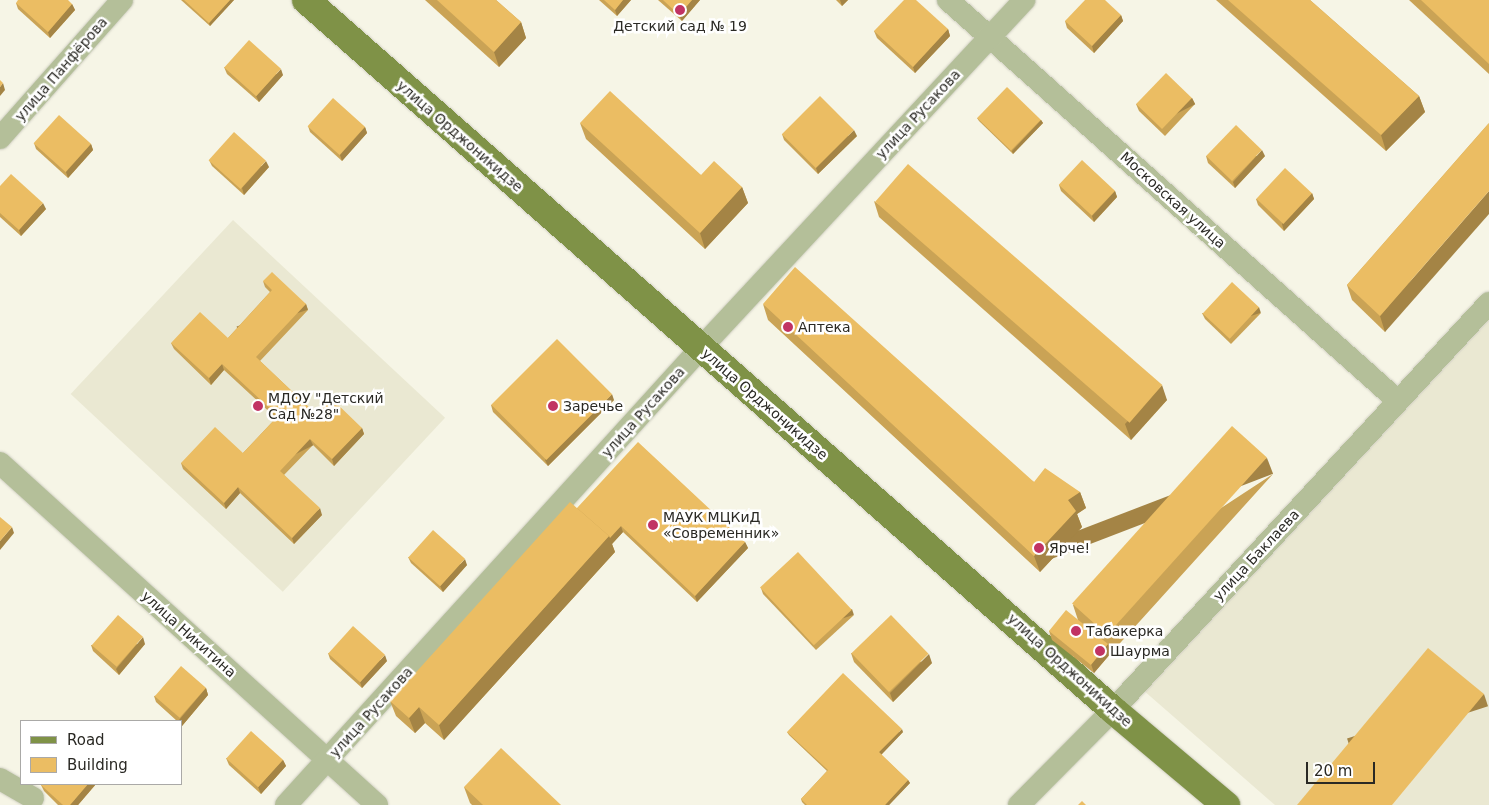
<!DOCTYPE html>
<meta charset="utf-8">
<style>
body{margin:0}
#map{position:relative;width:1489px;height:805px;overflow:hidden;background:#f6f5e6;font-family:"DejaVu Sans",sans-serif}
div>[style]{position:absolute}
.built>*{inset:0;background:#eae8d2;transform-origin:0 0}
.roads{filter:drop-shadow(0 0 1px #d1d0c3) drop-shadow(0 0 1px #d1d0c3)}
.street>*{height:22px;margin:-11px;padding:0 11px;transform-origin:11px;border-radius:11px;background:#b4bf99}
.primary>*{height:28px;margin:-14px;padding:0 14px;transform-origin:14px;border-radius:14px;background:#7f9247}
.wall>*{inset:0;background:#caa355}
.shaded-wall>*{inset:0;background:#a48445;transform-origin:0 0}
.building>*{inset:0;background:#ebbd63;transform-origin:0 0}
.dots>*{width:14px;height:14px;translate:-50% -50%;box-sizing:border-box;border:2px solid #fff;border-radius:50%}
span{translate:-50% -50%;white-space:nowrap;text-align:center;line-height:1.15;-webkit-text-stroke:5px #fff;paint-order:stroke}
.poi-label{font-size:14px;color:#2a2924}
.left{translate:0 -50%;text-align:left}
.street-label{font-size:14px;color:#2a2924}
.legend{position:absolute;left:20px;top:720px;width:162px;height:65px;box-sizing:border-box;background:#fff;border:1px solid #aaa9a7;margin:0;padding:6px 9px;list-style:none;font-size:15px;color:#2a2924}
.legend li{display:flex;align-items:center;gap:10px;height:25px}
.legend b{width:25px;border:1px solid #aaa9a7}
.scale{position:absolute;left:1306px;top:762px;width:69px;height:22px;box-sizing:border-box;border:2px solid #2a2924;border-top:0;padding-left:6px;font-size:15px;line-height:18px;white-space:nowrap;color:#2a2924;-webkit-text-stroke:4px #fff;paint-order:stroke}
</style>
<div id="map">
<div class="built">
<div style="left:233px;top:220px;width:290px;height:238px;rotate:43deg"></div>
<div style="clip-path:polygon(1489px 315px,1489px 805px,1275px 805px,1143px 690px)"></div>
</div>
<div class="roads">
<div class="street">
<div style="left:948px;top:0;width:603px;rotate:41.7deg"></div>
<div style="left:0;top:138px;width:184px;rotate:-48.5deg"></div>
<div style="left:0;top:463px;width:509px;rotate:42.21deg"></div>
<div style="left:0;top:779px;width:38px;rotate:30deg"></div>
<div style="left:286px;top:805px;width:617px;rotate:-47.76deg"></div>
<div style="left:701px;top:348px;width:475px;rotate:-47.1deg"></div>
<div style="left:1019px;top:805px;width:134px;rotate:-45.3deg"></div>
<div style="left:1113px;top:710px;width:554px;rotate:-47.27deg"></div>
</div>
<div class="primary">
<div style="left:306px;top:0;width:1075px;rotate:41.34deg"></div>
<div style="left:1113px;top:710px;width:148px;rotate:40.1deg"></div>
</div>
</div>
<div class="wall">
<div style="clip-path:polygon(181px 0,234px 0,210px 26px)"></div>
<div style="clip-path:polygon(425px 0,496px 0,521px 22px,526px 38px,499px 67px)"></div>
<div style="clip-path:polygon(599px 0,631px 0,617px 16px)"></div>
<div style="clip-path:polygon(658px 0,700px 0,682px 21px)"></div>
<div style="clip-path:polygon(836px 0,848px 0,842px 6px)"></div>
<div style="clip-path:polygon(1216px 0,1310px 0,1419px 96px,1425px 112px,1386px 151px)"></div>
<div style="clip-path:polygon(1409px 0,1489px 0,1489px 74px)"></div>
<div style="clip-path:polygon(16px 3px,72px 4px,75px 10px,50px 38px,18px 9px)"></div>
<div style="clip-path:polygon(1121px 15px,1123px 21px,1094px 53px,1067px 28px,1065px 21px)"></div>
<div style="clip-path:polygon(948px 29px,950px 36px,915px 73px,877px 38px,874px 31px)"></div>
<div style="clip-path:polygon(224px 67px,283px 75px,259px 102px,227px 74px)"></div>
<div style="clip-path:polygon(1192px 98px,1195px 104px,1165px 136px,1139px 111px,1136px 104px)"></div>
<div style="clip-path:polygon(977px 118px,1041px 120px,1043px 123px,1013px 154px,979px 121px)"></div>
<div style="clip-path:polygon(580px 123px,701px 175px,742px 187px,748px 203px,705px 249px,586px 139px)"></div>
<div style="clip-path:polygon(1489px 123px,1385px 332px,1352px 300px,1347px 285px)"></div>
<div style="clip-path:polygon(308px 126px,365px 127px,367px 133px,342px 161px,310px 132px)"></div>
<div style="clip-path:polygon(782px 134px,857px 136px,818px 174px,784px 140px)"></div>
<div style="clip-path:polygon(34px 143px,91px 144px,93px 150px,68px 178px,36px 149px)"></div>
<div style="clip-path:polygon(1206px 156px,1265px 156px,1235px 188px,1208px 163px)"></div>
<div style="clip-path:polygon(209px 160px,269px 167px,244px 195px,212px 166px)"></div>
<div style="clip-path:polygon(1059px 185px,1115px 191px,1117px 197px,1094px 222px,1061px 191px)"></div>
<div style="clip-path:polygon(0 186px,46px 209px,21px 236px,0 217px)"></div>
<div style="clip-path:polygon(1312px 193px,1314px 199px,1284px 231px,1258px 205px,1256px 199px)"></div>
<div style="clip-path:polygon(874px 201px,1167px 400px,1131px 440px,879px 217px)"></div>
<div style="clip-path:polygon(263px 281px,306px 304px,308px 310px,260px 361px,316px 414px,362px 428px,364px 434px,334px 466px,313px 445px,284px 475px,322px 515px,294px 544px,240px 493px,226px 509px,183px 469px,181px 463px,243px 453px,276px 418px,224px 370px,211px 385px,174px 349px,171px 343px,228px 338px,270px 292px,265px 287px)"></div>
<div style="clip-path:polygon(763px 304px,1034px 482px,1080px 492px,1086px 508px,1077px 514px,1082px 527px,1040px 572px,768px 320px)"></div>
<div style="clip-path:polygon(1202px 313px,1261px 313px,1231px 344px,1205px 319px)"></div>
<div style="clip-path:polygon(614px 400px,548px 466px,493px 412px,491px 405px)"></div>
<div style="clip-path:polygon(1273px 474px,1112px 652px,1111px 650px,1111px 653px,1094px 673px,1052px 640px,1049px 631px,1078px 620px,1073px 605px)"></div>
<div style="clip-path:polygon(577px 508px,745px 542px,748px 548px,697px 602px,623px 532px,612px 544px,615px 552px,444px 740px,425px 723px,415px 733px,396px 716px,390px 701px)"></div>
<div style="clip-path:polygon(408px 557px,467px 565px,443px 592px,411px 563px)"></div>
<div style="clip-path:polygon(761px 588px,854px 615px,816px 650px,763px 594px)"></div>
<div style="clip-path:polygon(145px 644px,119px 675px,93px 651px,91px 645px)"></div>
<div style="clip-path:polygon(328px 653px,387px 661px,362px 688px,330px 659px)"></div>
<div style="clip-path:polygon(851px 653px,932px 663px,893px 702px,854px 662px)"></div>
<div style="clip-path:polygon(206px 688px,208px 695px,182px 726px,181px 721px,177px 721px,156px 702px,154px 696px)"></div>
<div style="clip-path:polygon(787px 732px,903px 732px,881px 755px,908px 780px,910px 783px,889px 805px,805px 805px,802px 802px,801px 799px,827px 771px,789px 735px)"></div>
<div style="clip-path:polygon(226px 758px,283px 760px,286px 766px,261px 794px,229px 765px)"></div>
<div style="clip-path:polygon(96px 784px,78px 805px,58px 805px,44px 791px,41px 785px)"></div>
<div style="clip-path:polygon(464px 787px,561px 805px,472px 805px,470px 803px)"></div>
</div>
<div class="shaded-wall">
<div style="clip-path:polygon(230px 0,234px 0,210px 26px,209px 23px)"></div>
<div style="clip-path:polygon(623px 0,631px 0,617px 16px,615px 10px)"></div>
<div style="clip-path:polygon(692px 0,700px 0,682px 21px,679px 15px)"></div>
<div style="clip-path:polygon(840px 0,848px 0,842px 6px)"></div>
<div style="clip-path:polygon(72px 4px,75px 10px,50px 38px,48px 32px)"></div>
<div style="clip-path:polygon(1121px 15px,1123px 21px,1094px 53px,1092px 46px)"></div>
<div style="clip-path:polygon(521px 22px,526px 38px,499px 67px,494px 52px)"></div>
<div style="clip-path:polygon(948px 29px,950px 36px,915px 73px,913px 67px)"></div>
<div style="clip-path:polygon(281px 69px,283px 75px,259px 102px,256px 96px)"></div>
<div style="clip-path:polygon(3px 83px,5px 90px,0 96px,0 87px)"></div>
<div style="clip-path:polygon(1419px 96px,1425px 112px,1386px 151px,1381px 135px)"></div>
<div style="left:1192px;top:98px;width:7px;height:42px;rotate:63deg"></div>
<div style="clip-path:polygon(1041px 120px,1043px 123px,1013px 154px,1012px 151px)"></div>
<div style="clip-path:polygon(365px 127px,367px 133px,342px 161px,340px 155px)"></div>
<div style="clip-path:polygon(854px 130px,857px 136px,818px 174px,816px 168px)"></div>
<div style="clip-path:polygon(91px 144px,93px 150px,68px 178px,66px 172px)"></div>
<div style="clip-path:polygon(1262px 150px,1265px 156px,1235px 188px,1233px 182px)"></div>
<div style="clip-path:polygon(266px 161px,269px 167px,244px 195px,242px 188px)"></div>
<div style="clip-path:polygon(742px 187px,748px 203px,705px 249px,700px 233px)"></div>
<div style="clip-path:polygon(1115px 191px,1117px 197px,1094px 222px,1092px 216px)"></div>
<div style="clip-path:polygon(1489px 191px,1489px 214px,1385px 332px,1380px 316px)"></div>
<div style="clip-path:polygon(1312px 193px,1314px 199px,1284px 231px,1282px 224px)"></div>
<div style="clip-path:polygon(43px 203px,46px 209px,21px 236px,19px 230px)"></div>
<div style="left:306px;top:304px;width:6px;height:73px;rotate:72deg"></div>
<div style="left:1259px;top:307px;width:6px;height:43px;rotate:72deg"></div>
<div style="clip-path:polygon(222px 364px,224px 370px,211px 385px,209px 378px)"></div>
<div style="clip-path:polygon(1162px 385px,1167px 400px,1131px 440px,1125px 424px)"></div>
<div style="clip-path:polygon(612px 394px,614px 400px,548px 466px,545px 460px)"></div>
<div style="clip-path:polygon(362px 428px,364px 434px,334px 466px,332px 459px)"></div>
<div style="left:310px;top:439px;width:7px;height:44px;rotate:63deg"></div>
<div style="left:1267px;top:458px;width:17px;height:239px;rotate:69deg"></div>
<div style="clip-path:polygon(238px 487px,240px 493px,226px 509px,224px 503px)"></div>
<div style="clip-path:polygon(1080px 492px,1086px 508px,1077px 514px,1082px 527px,1040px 572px,1034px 556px,1068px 500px)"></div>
<div style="clip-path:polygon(320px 508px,322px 515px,294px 544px,292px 538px)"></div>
<div style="clip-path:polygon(621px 526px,623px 532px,612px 544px,615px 552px,444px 740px,439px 725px,609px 536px)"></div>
<div style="clip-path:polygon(12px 527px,14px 533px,0 550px,0 541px)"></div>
<div style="clip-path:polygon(745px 542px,748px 548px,697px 602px,695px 596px)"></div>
<div style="clip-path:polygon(465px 559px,467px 565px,443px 592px,440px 586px)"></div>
<div style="left:852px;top:609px;width:6px;height:52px;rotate:72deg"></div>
<div style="clip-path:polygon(143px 637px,145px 644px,119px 675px,116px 669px)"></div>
<div style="clip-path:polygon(1108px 644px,1111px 653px,1094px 673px,1091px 664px)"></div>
<div style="clip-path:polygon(929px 654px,932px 663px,893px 702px,890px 693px)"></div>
<div style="clip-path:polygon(385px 655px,387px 661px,362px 688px,360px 682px)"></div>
<div style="clip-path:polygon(206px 688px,208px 695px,182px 726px,181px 721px,180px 721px,179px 720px)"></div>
<div style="left:1484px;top:694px;width:13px;height:144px;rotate:72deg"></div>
<div style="clip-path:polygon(419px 707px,425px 723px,415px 733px,409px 718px)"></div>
<div style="clip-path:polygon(902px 729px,903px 732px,880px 756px,879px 752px)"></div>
<div style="clip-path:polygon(283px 760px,286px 766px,261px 794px,258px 787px)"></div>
<div style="clip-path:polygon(908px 780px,910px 783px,889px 805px,885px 805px)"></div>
<div style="clip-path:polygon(88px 784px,96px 784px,78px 805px,70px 805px)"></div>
</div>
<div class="building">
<div style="clip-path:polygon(18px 0,68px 0,72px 4px,48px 32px,16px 3px)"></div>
<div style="clip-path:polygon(184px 0,230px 0,209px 23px)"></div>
<div style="clip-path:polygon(437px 0,496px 0,521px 22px,494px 52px)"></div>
<div style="clip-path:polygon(604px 0,623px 0,615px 10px)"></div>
<div style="clip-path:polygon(663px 0,692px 0,679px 15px)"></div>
<div style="clip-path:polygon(904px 0,916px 0,948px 29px,913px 67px,874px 31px)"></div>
<div style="clip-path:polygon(1085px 0,1105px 0,1121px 15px,1092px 46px,1065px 21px)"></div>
<div style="clip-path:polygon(1228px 0,1310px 0,1419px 96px,1381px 135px)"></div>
<div style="clip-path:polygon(1421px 0,1489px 0,1489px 64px)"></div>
<div style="left:249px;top:40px;width:43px;height:37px;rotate:42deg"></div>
<div style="left:1166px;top:73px;width:36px;height:43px;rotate:44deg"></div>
<div style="clip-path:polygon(0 80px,3px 83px,0 87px)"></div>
<div style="left:1007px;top:87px;width:47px;height:43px;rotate:44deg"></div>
<div style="clip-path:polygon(610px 91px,701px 175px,714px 161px,742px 187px,700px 233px,580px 123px)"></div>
<div style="left:820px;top:96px;width:48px;height:54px;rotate:45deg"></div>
<div style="left:333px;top:98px;width:43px;height:38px;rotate:42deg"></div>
<div style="left:59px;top:115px;width:43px;height:38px;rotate:42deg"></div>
<div style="clip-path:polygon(1489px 123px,1489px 191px,1380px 316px,1347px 285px)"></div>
<div style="left:1236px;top:125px;width:36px;height:43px;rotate:44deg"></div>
<div style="left:234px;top:132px;width:43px;height:38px;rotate:42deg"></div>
<div style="left:1082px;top:160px;width:45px;height:34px;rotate:43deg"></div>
<div style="left:908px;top:164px;width:337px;height:50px;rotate:41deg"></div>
<div style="left:1285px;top:168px;width:37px;height:42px;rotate:43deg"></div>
<div style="clip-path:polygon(11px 174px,43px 203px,19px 230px,0 213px,0 186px)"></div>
<div style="clip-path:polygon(795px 267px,1034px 482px,1045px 468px,1080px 492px,1068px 500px,1076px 511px,1034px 556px,763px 304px)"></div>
<div style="clip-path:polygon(272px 272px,306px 304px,256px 357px,316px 414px,331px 398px,362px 428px,332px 459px,310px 439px,280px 471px,320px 508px,292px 538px,238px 487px,224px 503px,181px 463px,215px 427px,243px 453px,278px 416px,222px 364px,209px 378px,171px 343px,200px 312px,228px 338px,272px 290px,263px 281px)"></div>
<div style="left:1232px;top:282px;width:37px;height:43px;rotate:43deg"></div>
<div style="left:557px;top:339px;width:78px;height:93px;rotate:45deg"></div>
<div style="left:1232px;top:426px;width:47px;height:239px;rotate:42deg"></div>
<div style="clip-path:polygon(638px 442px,745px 542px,695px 596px,621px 526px,610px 538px,609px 536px,577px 508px)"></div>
<div style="clip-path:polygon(570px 502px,609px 536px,439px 725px,419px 707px,409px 718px,390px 701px)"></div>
<div style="clip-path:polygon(0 517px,12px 527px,0 541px)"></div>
<div style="left:433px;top:530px;width:43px;height:37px;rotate:42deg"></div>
<div style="left:798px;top:552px;width:79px;height:52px;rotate:47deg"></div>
<div style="left:1066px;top:610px;width:54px;height:27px;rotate:39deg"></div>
<div style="left:118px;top:615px;width:33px;height:40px;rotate:41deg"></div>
<div style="left:891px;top:615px;width:54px;height:55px;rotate:46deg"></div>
<div style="left:353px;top:626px;width:43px;height:37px;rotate:42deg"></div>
<div style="clip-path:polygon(1428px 648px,1484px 694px,1392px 805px,1297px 805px)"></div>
<div style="left:181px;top:666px;width:33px;height:40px;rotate:41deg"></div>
<div style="clip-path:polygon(843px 673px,902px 729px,879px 752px,908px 780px,885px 805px,807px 805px,801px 799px,828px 770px,787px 732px)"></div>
<div style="left:251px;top:731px;width:43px;height:37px;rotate:42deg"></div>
<div style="clip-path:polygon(501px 748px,561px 805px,483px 805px,464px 787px)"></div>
<div style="clip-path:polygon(42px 784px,88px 784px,70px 805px,63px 805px,41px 785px)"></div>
<div style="clip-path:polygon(1082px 801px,1086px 805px,1078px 805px)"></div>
</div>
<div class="dots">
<div style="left:680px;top:10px;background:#c13363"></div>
<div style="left:788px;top:327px;background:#c13363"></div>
<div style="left:258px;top:406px;background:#c13363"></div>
<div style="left:553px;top:406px;background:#c13363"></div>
<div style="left:653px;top:525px;background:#c13363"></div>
<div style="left:1039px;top:548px;background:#c13363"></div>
<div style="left:1076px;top:631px;background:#c13363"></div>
<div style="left:1100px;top:651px;background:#c13363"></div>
</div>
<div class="poi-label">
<span style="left:680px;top:26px">Детский сад № 19</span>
<span class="left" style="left:798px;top:327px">Аптека</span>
<span class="left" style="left:268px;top:406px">МДОУ "Детский<br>Сад №28"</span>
<span class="left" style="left:563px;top:406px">Заречье</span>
<span class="left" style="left:663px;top:525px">МАУК МЦКиД<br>«Современник»</span>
<span class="left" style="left:1049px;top:548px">Ярче!</span>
<span class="left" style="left:1086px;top:631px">Табакерка</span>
<span class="left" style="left:1110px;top:651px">Шаурма</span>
</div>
<div class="street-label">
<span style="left:61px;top:69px;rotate:-49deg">улица Панфёрова</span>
<span style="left:918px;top:114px;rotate:-47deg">улица Русакова</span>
<span style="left:460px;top:136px;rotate:41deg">улица Орджоникидзе</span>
<span style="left:1173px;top:200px;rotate:42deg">Московская улица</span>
<span style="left:765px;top:404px;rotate:41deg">улица Орджоникидзе</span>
<span style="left:643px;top:412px;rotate:-48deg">улица Русакова</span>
<span style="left:1256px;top:555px;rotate:-47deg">улица Баклаева</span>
<span style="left:189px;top:634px;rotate:42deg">улица Никитина</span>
<span style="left:1070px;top:670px;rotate:42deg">улица Орджоникидзе</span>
<span style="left:371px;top:712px;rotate:-48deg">улица Русакова</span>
</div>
<ul class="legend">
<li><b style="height:6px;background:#7f9247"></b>Road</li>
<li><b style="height:14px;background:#ebbd63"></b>Building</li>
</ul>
<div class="scale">20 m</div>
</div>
